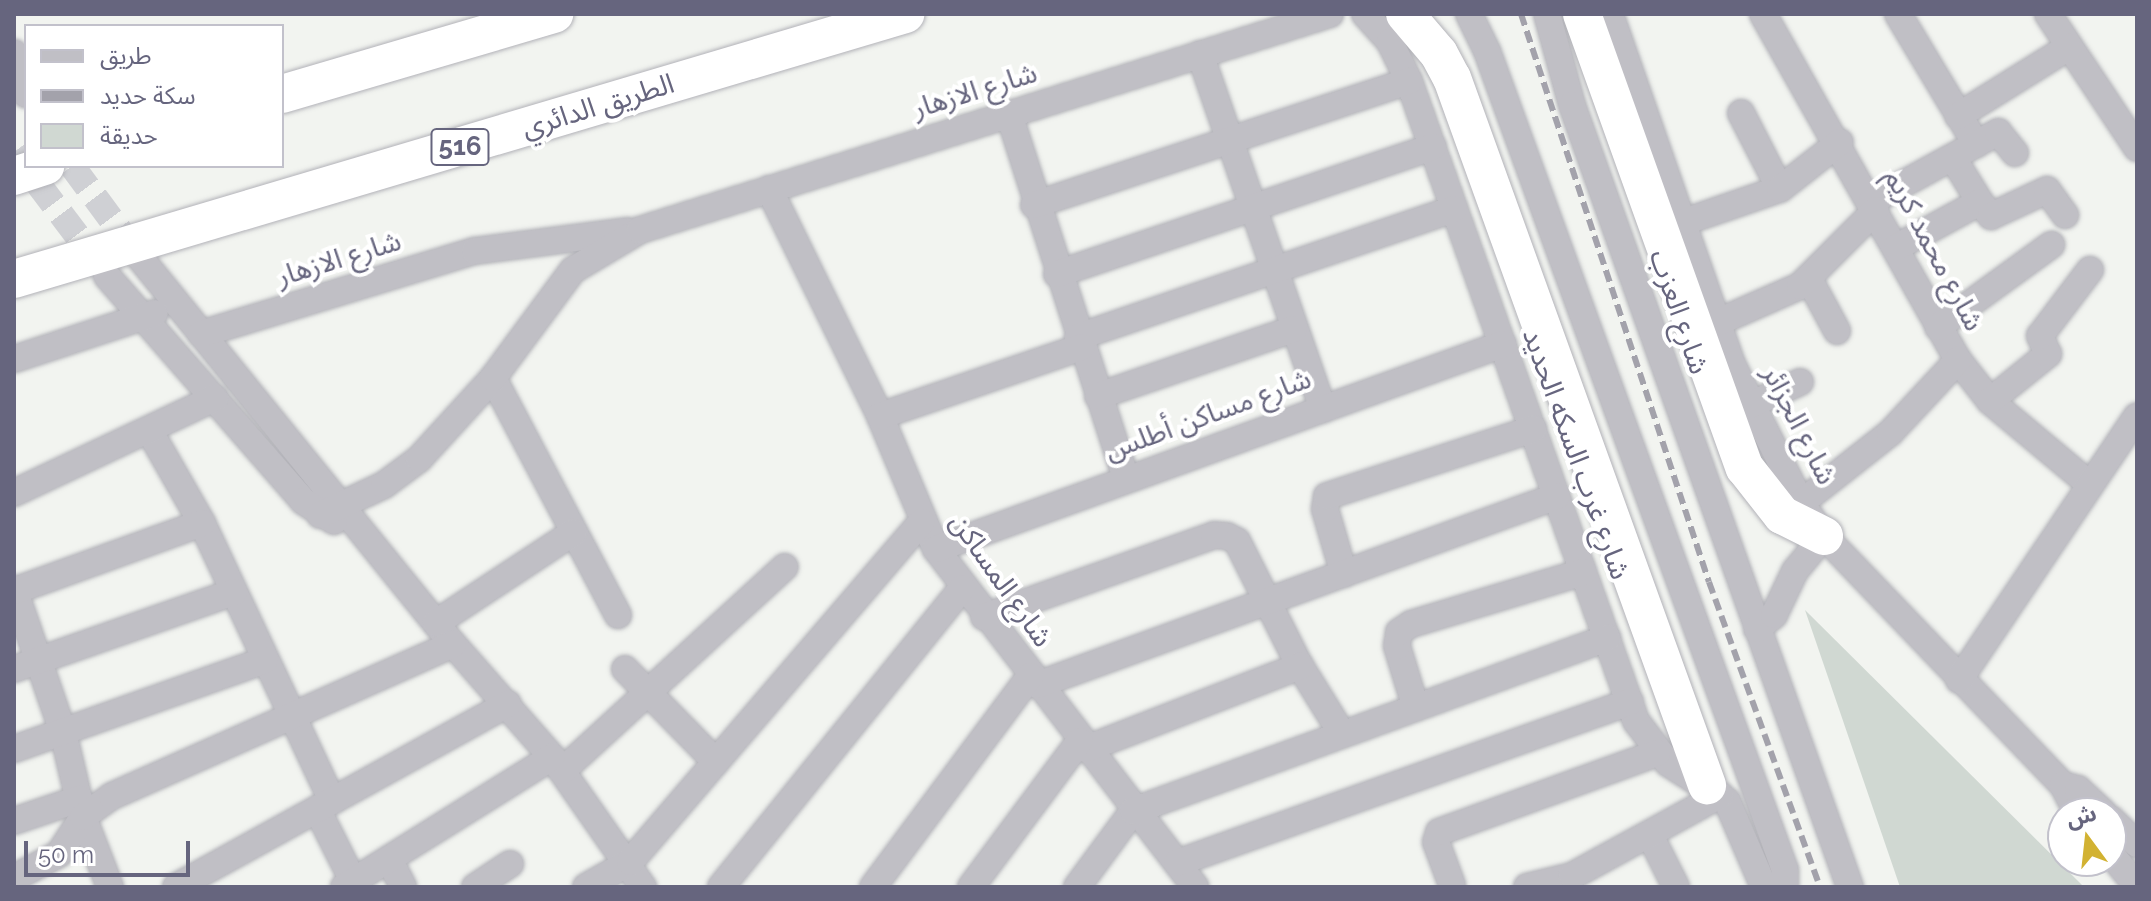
<!DOCTYPE html>
<meta charset="utf-8">
<style>
body{margin:0}
#map{position:relative;width:2151px;height:901px;overflow:hidden;background:#f2f4f0;font-family:Raleway,"Noto Sans Arabic",sans-serif}
div>[style]{position:absolute}
.green>*{inset:0;background:#d0d8d2}
.minor-tunnel>*{height:26px;margin-top:-13px;transform-origin:0;background:repeating-linear-gradient(90deg,#cfd0d4 0 26px,transparent 0 39px)}
.roads{filter:drop-shadow(0 0 2px #b2b2b8) drop-shadow(0 0 2px #b2b2b8)}
.minor>*{height:26px;margin:-13px;padding:0 13px;transform-origin:13px;border-radius:13px;background:#c0bfc5}
.highway>*{height:38px;margin:-19px;padding:0 19px;transform-origin:19px;border-radius:19px;background:#fff}
.rail>*{height:6px;margin-top:-3px;transform-origin:0;background:repeating-linear-gradient(90deg,#a3a2ab 0 12px,transparent 0 18px)}
span{translate:-50% -50%;white-space:nowrap;text-align:center;line-height:1.15;-webkit-text-stroke:8px #fff;paint-order:stroke}
.shield-label span{padding:2px 6px;background:#fff;border:2px solid;border-radius:6px;-webkit-text-stroke-width:0}
.shield-label{font-size:26px;color:#66657e;font-weight:700}
.street-label{font-size:28px;color:#66657e}
.frame{position:absolute;inset:0;border:16px solid #66657e;pointer-events:none}
.legend{position:absolute;left:24px;top:24px;width:260px;height:144px;box-sizing:border-box;background:#fff;border:2px solid #c2c1cb;margin:0;padding:10px 14px;list-style:none;font-size:24px;color:#66657e}
.legend li{display:flex;align-items:center;gap:16px;height:40px}
.legend b{width:40px;border:2px solid #c2c1cb}
.north{position:absolute;left:2047px;top:797px;width:80px;height:80px;box-sizing:border-box;background:#fff;border:2px solid #c2c1cb;border-radius:50%;rotate:345deg;font-size:22px;font-weight:700;line-height:32px;text-align:center;color:#66657e}
.north::after{content:'';display:block;margin:auto;width:28px;height:36px;background:#d2b232;clip-path:polygon(50% 0,100% 100%,50% 72%,0 100%)}
.scale{position:absolute;left:24px;top:841px;width:166px;height:36px;box-sizing:border-box;border:4px solid #66657e;border-top:0;padding-left:10px;font-size:24px;line-height:28px;white-space:nowrap;color:#66657e;-webkit-text-stroke:6px #fff;paint-order:stroke}
</style>
<div id="map">
<div class="green">
<div style="clip-path:polygon(1805px 610px,2084px 887px,1900px 887px)"></div>
</div>
<div class="minor-tunnel">
<div style="left:14px;top:152px;width:144px;rotate:52.9deg"></div>
<div style="left:72px;top:166px;width:113px;rotate:53.6deg"></div>
</div>
<div class="roads">
<div class="minor">
<div style="left:1365px;top:14px;width:38px;rotate:48deg"></div>
<div style="left:1390px;top:42px;width:43px;rotate:64deg"></div>
<div style="left:1409px;top:81px;width:679px;rotate:70.47deg"></div>
<div style="left:1636px;top:721px;width:53px;rotate:52.7deg"></div>
<div style="left:1668px;top:763px;width:70px;rotate:32.8deg"></div>
<div style="left:1727px;top:801px;width:94px;rotate:66.7deg"></div>
<div style="left:1469px;top:14px;width:41px;rotate:64.1deg"></div>
<div style="left:1487px;top:51px;width:872px;rotate:70.01deg"></div>
<div style="left:1785px;top:870px;width:17px;rotate:90deg"></div>
<div style="left:1547px;top:14px;width:94px;rotate:74.6deg"></div>
<div style="left:1572px;top:105px;width:830px;rotate:70.43deg"></div>
<div style="left:1610px;top:14px;width:371px;rotate:70.8deg"></div>
<div style="left:1732px;top:364px;width:155px;rotate:63.6deg"></div>
<div style="left:1801px;top:503px;width:40px;rotate:55.1deg"></div>
<div style="left:1824px;top:536px;width:345px;rotate:46.2deg"></div>
<div style="left:2063px;top:785px;width:31px;rotate:63deg"></div>
<div style="left:1763px;top:14px;width:397px;rotate:60.6deg"></div>
<div style="left:1958px;top:360px;width:52px;rotate:52deg"></div>
<div style="left:1990px;top:401px;width:128px;rotate:39.9deg"></div>
<div style="left:1898px;top:14px;width:152px;rotate:59deg"></div>
<div style="left:2048px;top:14px;width:161px;rotate:56.4deg"></div>
<div style="left:14px;top:53px;width:43px;rotate:73.7deg"></div>
<div style="left:1200px;top:54px;width:376px;rotate:70.9deg"></div>
<div style="left:1741px;top:113px;width:85px;rotate:62.8deg"></div>
<div style="left:1009px;top:114px;width:383px;rotate:72.2deg"></div>
<div style="left:1958px;top:116px;width:131px;rotate:-31.9deg"></div>
<div style="left:1953px;top:158px;width:52px;rotate:58.5deg"></div>
<div style="left:769px;top:189px;width:253px;rotate:63.9deg"></div>
<div style="left:880px;top:416px;width:144px;rotate:67.2deg"></div>
<div style="left:936px;top:549px;width:426px;rotate:52.5deg"></div>
<div style="left:1872px;top:201px;width:144px;rotate:-28.7deg"></div>
<div style="left:1998px;top:132px;width:27px;rotate:51deg"></div>
<div style="left:1034px;top:205px;width:395px;rotate:-18.3deg"></div>
<div style="left:1681px;top:223px;width:105px;rotate:-19deg"></div>
<div style="left:1780px;top:189px;width:76px;rotate:-38.1deg"></div>
<div style="left:1897px;top:247px;width:94px;rotate:-28.5deg"></div>
<div style="left:1980px;top:202px;width:18px;rotate:52deg"></div>
<div style="left:1991px;top:216px;width:62px;rotate:-24.9deg"></div>
<div style="left:2047px;top:190px;width:31px;rotate:54deg"></div>
<div style="left:141px;top:259px;width:496px;rotate:51deg"></div>
<div style="left:453px;top:644px;width:150px;rotate:48.8deg"></div>
<div style="left:552px;top:757px;width:159px;rotate:55deg"></div>
<div style="left:1057px;top:274px;width:397px;rotate:-18.7deg"></div>
<div style="left:107px;top:276px;width:298px;rotate:48.9deg"></div>
<div style="left:303px;top:501px;width:37px;rotate:33deg"></div>
<div style="left:1809px;top:279px;width:59px;rotate:61.7deg"></div>
<div style="left:1716px;top:323px;width:92px;rotate:-23.8deg"></div>
<div style="left:1800px;top:286px;width:107px;rotate:-45deg"></div>
<div style="left:1938px;top:327px;width:140px;rotate:-36deg"></div>
<div style="left:201px;top:334px;width:286px;rotate:-16.9deg"></div>
<div style="left:475px;top:251px;width:154px;rotate:-7.4deg"></div>
<div style="left:1078px;top:337px;width:397px;rotate:-18.8deg"></div>
<div style="left:14px;top:359px;width:148px;rotate:-18.1deg"></div>
<div style="left:493px;top:378px;width:268px;rotate:62.2deg"></div>
<div style="left:1098px;top:396px;width:207px;rotate:-18.9deg"></div>
<div style="left:1990px;top:401px;width:75px;rotate:-39deg"></div>
<div style="left:2048px;top:354px;width:20px;rotate:-114deg"></div>
<div style="left:2040px;top:336px;width:83px;rotate:-52.9deg"></div>
<div style="left:1750px;top:405px;width:55px;rotate:-24.7deg"></div>
<div style="left:880px;top:416px;width:213px;rotate:-18.9deg"></div>
<div style="left:149px;top:430px;width:107px;rotate:60.3deg"></div>
<div style="left:202px;top:523px;width:307px;rotate:64.9deg"></div>
<div style="left:14px;top:493px;width:222px;rotate:-25.3deg"></div>
<div style="left:1801px;top:503px;width:113px;rotate:-38.2deg"></div>
<div style="left:1890px;top:433px;width:100px;rotate:-47deg"></div>
<div style="left:320px;top:515px;width:71px;rotate:-25.1deg"></div>
<div style="left:384px;top:485px;width:44px;rotate:-36.6deg"></div>
<div style="left:419px;top:459px;width:110px;rotate:-47.6deg"></div>
<div style="left:493px;top:378px;width:134px;rotate:-53.5deg"></div>
<div style="left:573px;top:270px;width:78px;rotate:-30.8deg"></div>
<div style="left:640px;top:230px;width:723px;rotate:-17.38deg"></div>
<div style="left:936px;top:549px;width:603px;rotate:-19.88deg"></div>
<div style="left:1344px;top:574px;width:68px;rotate:-106.3deg"></div>
<div style="left:1325px;top:509px;width:13px;rotate:-81deg"></div>
<div style="left:1327px;top:496px;width:217px;rotate:-18deg"></div>
<div style="left:14px;top:589px;width:151px;rotate:71.1deg"></div>
<div style="left:63px;top:732px;width:87px;rotate:76.8deg"></div>
<div style="left:83px;top:817px;width:75px;rotate:68.9deg"></div>
<div style="left:14px;top:591px;width:200px;rotate:-19.9deg"></div>
<div style="left:984px;top:617px;width:244px;rotate:-19.6deg"></div>
<div style="left:1214px;top:535px;width:13px;rotate:4deg"></div>
<div style="left:1227px;top:536px;width:11px;rotate:27deg"></div>
<div style="left:1237px;top:541px;width:140px;rotate:63.3deg"></div>
<div style="left:1300px;top:666px;width:78px;rotate:58.2deg"></div>
<div style="left:436px;top:623px;width:165px;rotate:-33.4deg"></div>
<div style="left:1757px;top:629px;width:22px;rotate:-39deg"></div>
<div style="left:1774px;top:615px;width:49px;rotate:-64.5deg"></div>
<div style="left:1795px;top:571px;width:45px;rotate:-50.4deg"></div>
<div style="left:14px;top:669px;width:233px;rotate:-19.3deg"></div>
<div style="left:625px;top:669px;width:130px;rotate:45.6deg"></div>
<div style="left:1959px;top:680px;width:318px;rotate:-56deg"></div>
<div style="left:1037px;top:685px;width:553px;rotate:-19.97deg"></div>
<div style="left:1415px;top:705px;width:62px;rotate:-107deg"></div>
<div style="left:1397px;top:646px;width:14px;rotate:-82deg"></div>
<div style="left:1399px;top:632px;width:14px;rotate:-34deg"></div>
<div style="left:1411px;top:624px;width:180px;rotate:-16.8deg"></div>
<div style="left:14px;top:749px;width:266px;rotate:-19.5deg"></div>
<div style="left:1086px;top:749px;width:230px;rotate:-21.2deg"></div>
<div style="left:562px;top:771px;width:302px;rotate:-42.5deg"></div>
<div style="left:2063px;top:785px;width:16px;rotate:15deg"></div>
<div style="left:2078px;top:789px;width:35px;rotate:43deg"></div>
<div style="left:317px;top:809px;width:87px;rotate:63.4deg"></div>
<div style="left:2111px;top:819px;width:36px;rotate:44deg"></div>
<div style="left:14px;top:821px;width:69px;rotate:-18.7deg"></div>
<div style="left:1650px;top:835px;width:58px;rotate:63.4deg"></div>
<div style="left:2111px;top:854px;width:41px;rotate:50.9deg"></div>
<div style="left:389px;top:859px;width:31px;rotate:63deg"></div>
<div style="left:1177px;top:863px;width:481px;rotate:-19.6deg"></div>
<div style="left:14px;top:878px;width:51px;rotate:-28.1deg"></div>
<div style="left:59px;top:854px;width:44px;rotate:-57deg"></div>
<div style="left:83px;top:817px;width:36px;rotate:-36deg"></div>
<div style="left:112px;top:796px;width:373px;rotate:-24deg"></div>
<div style="left:1452px;top:885px;width:46px;rotate:-110.4deg"></div>
<div style="left:1436px;top:842px;width:10px;rotate:-73deg"></div>
<div style="left:1439px;top:832px;width:232px;rotate:-19.9deg"></div>
<div style="left:176px;top:887px;width:379px;rotate:-28.9deg"></div>
<div style="left:344px;top:887px;width:245px;rotate:-32deg"></div>
<div style="left:475px;top:887px;width:42px;rotate:-33.3deg"></div>
<div style="left:586px;top:887px;width:51px;rotate:-29.6deg"></div>
<div style="left:630px;top:862px;width:448px;rotate:-49.4deg"></div>
<div style="left:721px;top:887px;width:384px;rotate:-51.1deg"></div>
<div style="left:873px;top:887px;width:263px;rotate:-53.3deg"></div>
<div style="left:971px;top:887px;width:182px;rotate:-53.3deg"></div>
<div style="left:1077px;top:887px;width:94px;rotate:-53.6deg"></div>
<div style="left:1133px;top:811px;width:505px;rotate:-20.05deg"></div>
<div style="left:1527px;top:887px;width:46px;rotate:-13.7deg"></div>
<div style="left:1572px;top:876px;width:169px;rotate:-28.7deg"></div>
</div>
<div class="highway">
<div style="left:1405px;top:14px;width:52px;rotate:49.6deg"></div>
<div style="left:1439px;top:54px;width:27px;rotate:62deg"></div>
<div style="left:1452px;top:78px;width:752px;rotate:70.17deg"></div>
<div style="left:1582px;top:14px;width:482px;rotate:70.3deg"></div>
<div style="left:1745px;top:468px;width:60px;rotate:51.8deg"></div>
<div style="left:1782px;top:515px;width:47px;rotate:26.6deg"></div>
<div style="left:282px;top:94px;width:284px;rotate:-16.4deg"></div>
<div style="left:14px;top:176px;width:33px;rotate:-18deg"></div>
<div style="left:14px;top:279px;width:930px;rotate:-16.56deg"></div>
</div>
</div>
<div class="rail">
<div style="left:1521px;top:14px;width:598px;rotate:71.69deg"></div>
<div style="left:1709px;top:582px;width:325px;rotate:70deg"></div>
</div>
<div class="shield-label">
<span style="left:460px;top:147px">516</span>
</div>
<div class="street-label">
<span style="left:975px;top:91px;rotate:-17deg">شارع الازهار</span>
<span style="left:598px;top:106px;rotate:-17deg">الطريق الدائري</span>
<span style="left:1934px;top:250px;rotate:62deg">شارع محمد كريم</span>
<span style="left:339px;top:259px;rotate:-17deg">شارع الازهار</span>
<span style="left:1679px;top:312px;rotate:71deg">شارع العزب</span>
<span style="left:1208px;top:415px;rotate:-20deg">شارع مساكن أطلس</span>
<span style="left:1799px;top:425px;rotate:63deg">شارع الجزائر</span>
<span style="left:1576px;top:454px;rotate:70deg">شارع غرب السكه الحديد</span>
<span style="left:1001px;top:580px;rotate:55deg">شارع المساكن</span>
</div>
<div class="frame"></div>
<ul class="legend">
<li><b style="height:10px;background:#c0bfc5"></b>طريق</li>
<li><b style="height:10px;background:#a3a2ab"></b>سكة حديد</li>
<li><b style="height:22px;background:#d0d8d2"></b>حديقة</li>
</ul>
<div class="north">ش</div>
<div class="scale">50 m</div>
</div>
